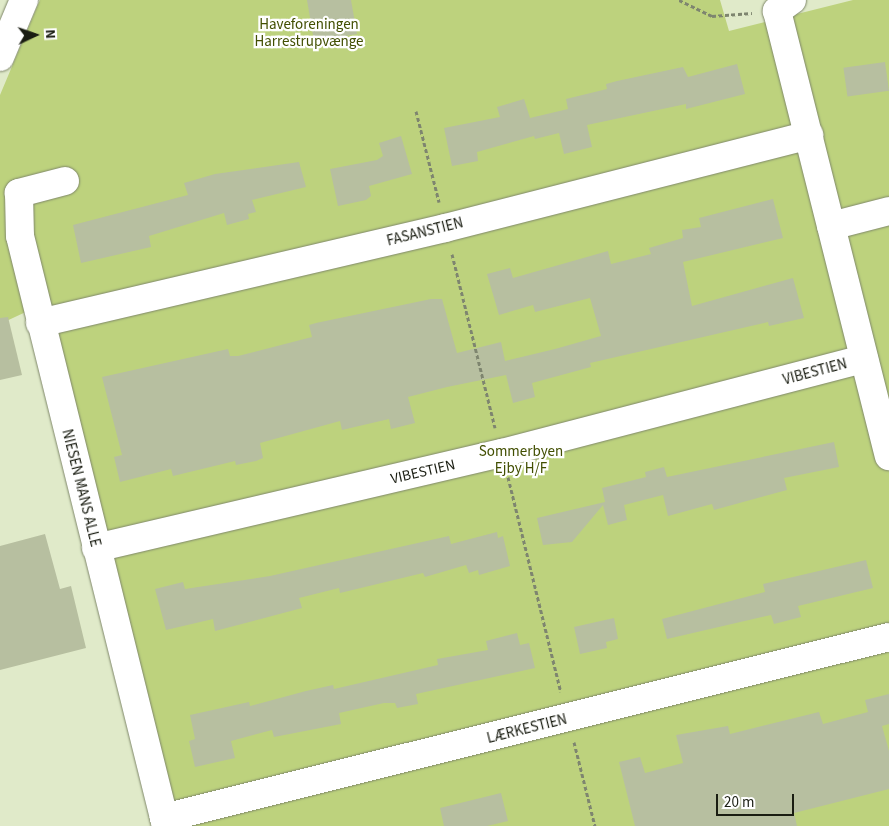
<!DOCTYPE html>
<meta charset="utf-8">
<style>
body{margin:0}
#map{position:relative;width:889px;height:826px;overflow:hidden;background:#e0eac9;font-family:"Source Sans 3",sans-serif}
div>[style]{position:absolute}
.green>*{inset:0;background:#bdd27d}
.building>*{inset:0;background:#b7bfa0;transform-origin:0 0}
.path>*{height:3px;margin-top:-1.5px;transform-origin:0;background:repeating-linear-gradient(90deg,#7e856f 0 4px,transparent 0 6.5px)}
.roads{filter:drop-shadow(0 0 1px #7f876a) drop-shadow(0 0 1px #7f876a)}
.minor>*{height:28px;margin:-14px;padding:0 14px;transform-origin:14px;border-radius:14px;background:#fff}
span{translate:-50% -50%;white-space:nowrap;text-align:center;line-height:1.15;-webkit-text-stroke:4.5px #fff;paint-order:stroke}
.park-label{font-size:15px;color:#424f02}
.street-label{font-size:15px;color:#1a1d12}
.north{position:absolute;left:10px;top:10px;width:50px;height:50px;-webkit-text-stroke:4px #fff;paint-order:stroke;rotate:87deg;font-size:14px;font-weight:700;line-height:20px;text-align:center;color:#1a1d12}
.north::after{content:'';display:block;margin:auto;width:18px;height:22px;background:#1a1d12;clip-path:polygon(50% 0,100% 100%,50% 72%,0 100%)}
.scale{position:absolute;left:716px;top:794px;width:78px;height:22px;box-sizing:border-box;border:2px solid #1a1d12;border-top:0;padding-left:6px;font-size:15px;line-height:18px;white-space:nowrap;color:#1a1d12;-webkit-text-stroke:4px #fff;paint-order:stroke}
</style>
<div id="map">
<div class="green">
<div style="clip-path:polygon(40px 0,720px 0,729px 31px,853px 0,889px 0,889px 826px,169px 826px,30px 310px,0 324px,0 95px)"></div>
</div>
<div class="building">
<div style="clip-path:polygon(307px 0,351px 0,357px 34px,314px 41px)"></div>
<div style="left:885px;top:62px;width:29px;height:42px;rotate:82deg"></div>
<div style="clip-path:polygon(737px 64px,745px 94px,686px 109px,686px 104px,587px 125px,592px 147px,564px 154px,559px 133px,535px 139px,534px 136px,477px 152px,478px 161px,452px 166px,444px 128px,500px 117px,497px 107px,524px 99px,530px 118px,568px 109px,566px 99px,607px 89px,606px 84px,617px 81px,683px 67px,688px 77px)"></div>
<div style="clip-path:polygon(401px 136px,412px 174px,369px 186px,371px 196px,366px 200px,338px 206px,330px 169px,377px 160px,383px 156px,379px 143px)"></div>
<div style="clip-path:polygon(299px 162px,306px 187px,252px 200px,256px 212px,248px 214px,249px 219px,227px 225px,224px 213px,149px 236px,151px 247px,81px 263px,73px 225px,188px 195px,184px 183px,215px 174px)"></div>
<div style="clip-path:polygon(773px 199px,783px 238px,683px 262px,692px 306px,793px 278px,804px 318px,769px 326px,768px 322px,590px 363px,591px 367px,532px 383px,535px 397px,513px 403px,506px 375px,447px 387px,408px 397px,415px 423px,391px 429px,389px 419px,342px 430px,340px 421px,260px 443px,263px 458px,256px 461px,236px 465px,235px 461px,173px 476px,171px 469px,120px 482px,114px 457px,122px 455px,102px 377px,228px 349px,230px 356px,238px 356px,312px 337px,309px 325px,316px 323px,431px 299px,442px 299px,457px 353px,501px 342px,505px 361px,555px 349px,601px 336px,590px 298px,535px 312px,533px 305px,499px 315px,487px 274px,510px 268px,513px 278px,608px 251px,611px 264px,651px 254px,649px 248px,683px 238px,682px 230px,701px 227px,699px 218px)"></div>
<div style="clip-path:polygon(8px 317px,22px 375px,0 380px,0 318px)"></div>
<div style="clip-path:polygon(834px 442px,839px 467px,784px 478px,787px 490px,714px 510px,712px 504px,668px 516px,663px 495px,624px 505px,627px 520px,608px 525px,603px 505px,572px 542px,543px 545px,537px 518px,605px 502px,602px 488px,646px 477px,645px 472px,664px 467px,667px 477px)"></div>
<div style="clip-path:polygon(497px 532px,498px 538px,503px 536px,510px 566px,479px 575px,478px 570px,469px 573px,466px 565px,425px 577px,423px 573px,340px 593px,339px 588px,299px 598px,302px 608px,215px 631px,213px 619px,166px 630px,155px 589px,183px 582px,185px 589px,270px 576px,449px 536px,451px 544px)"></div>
<div style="clip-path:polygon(45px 534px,60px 589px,71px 586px,86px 648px,0 670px,0 546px)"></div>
<div style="clip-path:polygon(866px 560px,873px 588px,798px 606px,801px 617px,774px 624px,771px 615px,667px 639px,662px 619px,765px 592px,763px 584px)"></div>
<div style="clip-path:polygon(614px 618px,618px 639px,606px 642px,607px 648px,580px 654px,574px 627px)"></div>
<div style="clip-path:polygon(517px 633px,520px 645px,529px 643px,535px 668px,416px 694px,418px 704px,397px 708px,395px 703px,384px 703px,339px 713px,341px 724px,274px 737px,272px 730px,231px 741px,235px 758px,195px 767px,189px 741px,195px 739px,190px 715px,249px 702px,250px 706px,306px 691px,333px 685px,334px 689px,438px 665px,437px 659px,488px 650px,486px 641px)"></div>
<div style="clip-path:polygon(889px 694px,889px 724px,882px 726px,889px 751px,889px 789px,794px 813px,797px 826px,635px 826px,619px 762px,640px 757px,645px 773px,683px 763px,676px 735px,728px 726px,730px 734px,819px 712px,823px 724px,868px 712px,865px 700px)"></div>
<div style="clip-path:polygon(501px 793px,508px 821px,487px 826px,444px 826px,440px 808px)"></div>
</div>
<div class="path">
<div style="left:679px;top:0;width:37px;rotate:26deg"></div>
<div style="left:712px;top:16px;width:40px;rotate:-4.3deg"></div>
<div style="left:416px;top:111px;width:94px;rotate:75.8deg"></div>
<div style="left:452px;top:254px;width:179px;rotate:76.1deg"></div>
<div style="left:508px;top:477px;width:221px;rotate:76.2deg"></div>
<div style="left:574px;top:742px;width:87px;rotate:76deg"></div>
</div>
<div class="roads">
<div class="minor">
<div style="left:792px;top:0;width:19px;rotate:144deg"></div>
<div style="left:777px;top:11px;width:459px;rotate:75.9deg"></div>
<div style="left:0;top:57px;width:62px;rotate:-67.2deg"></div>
<div style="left:65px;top:181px;width:48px;rotate:165.4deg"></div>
<div style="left:19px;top:193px;width:43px;rotate:88.7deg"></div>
<div style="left:20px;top:236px;width:608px;rotate:76.1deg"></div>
<div style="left:831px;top:226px;width:60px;rotate:-14.5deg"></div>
<div style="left:40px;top:323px;width:416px;rotate:-13.2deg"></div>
<div style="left:445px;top:228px;width:376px;rotate:-14.3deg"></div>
<div style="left:96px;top:548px;width:417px;rotate:-13.2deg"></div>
<div style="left:502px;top:453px;width:374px;rotate:-14.6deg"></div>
<div style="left:164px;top:818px;width:747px;rotate:-14.02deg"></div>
</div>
</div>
<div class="park-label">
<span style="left:309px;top:33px">Haveforeningen<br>Harrestrupvænge</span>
<span style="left:521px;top:460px">Sommerbyen<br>Ejby H/F</span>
</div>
<div class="street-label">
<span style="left:425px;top:232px;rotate:-14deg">FASANSTIEN</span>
<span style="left:815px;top:372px;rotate:-15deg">VIBESTIEN</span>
<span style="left:423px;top:472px;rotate:-13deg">VIBESTIEN</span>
<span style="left:81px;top:488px;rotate:76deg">NIESEN MANS ALLE</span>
<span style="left:527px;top:729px;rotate:-14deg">LÆRKESTIEN</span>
</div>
<div class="north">N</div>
<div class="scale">20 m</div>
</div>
